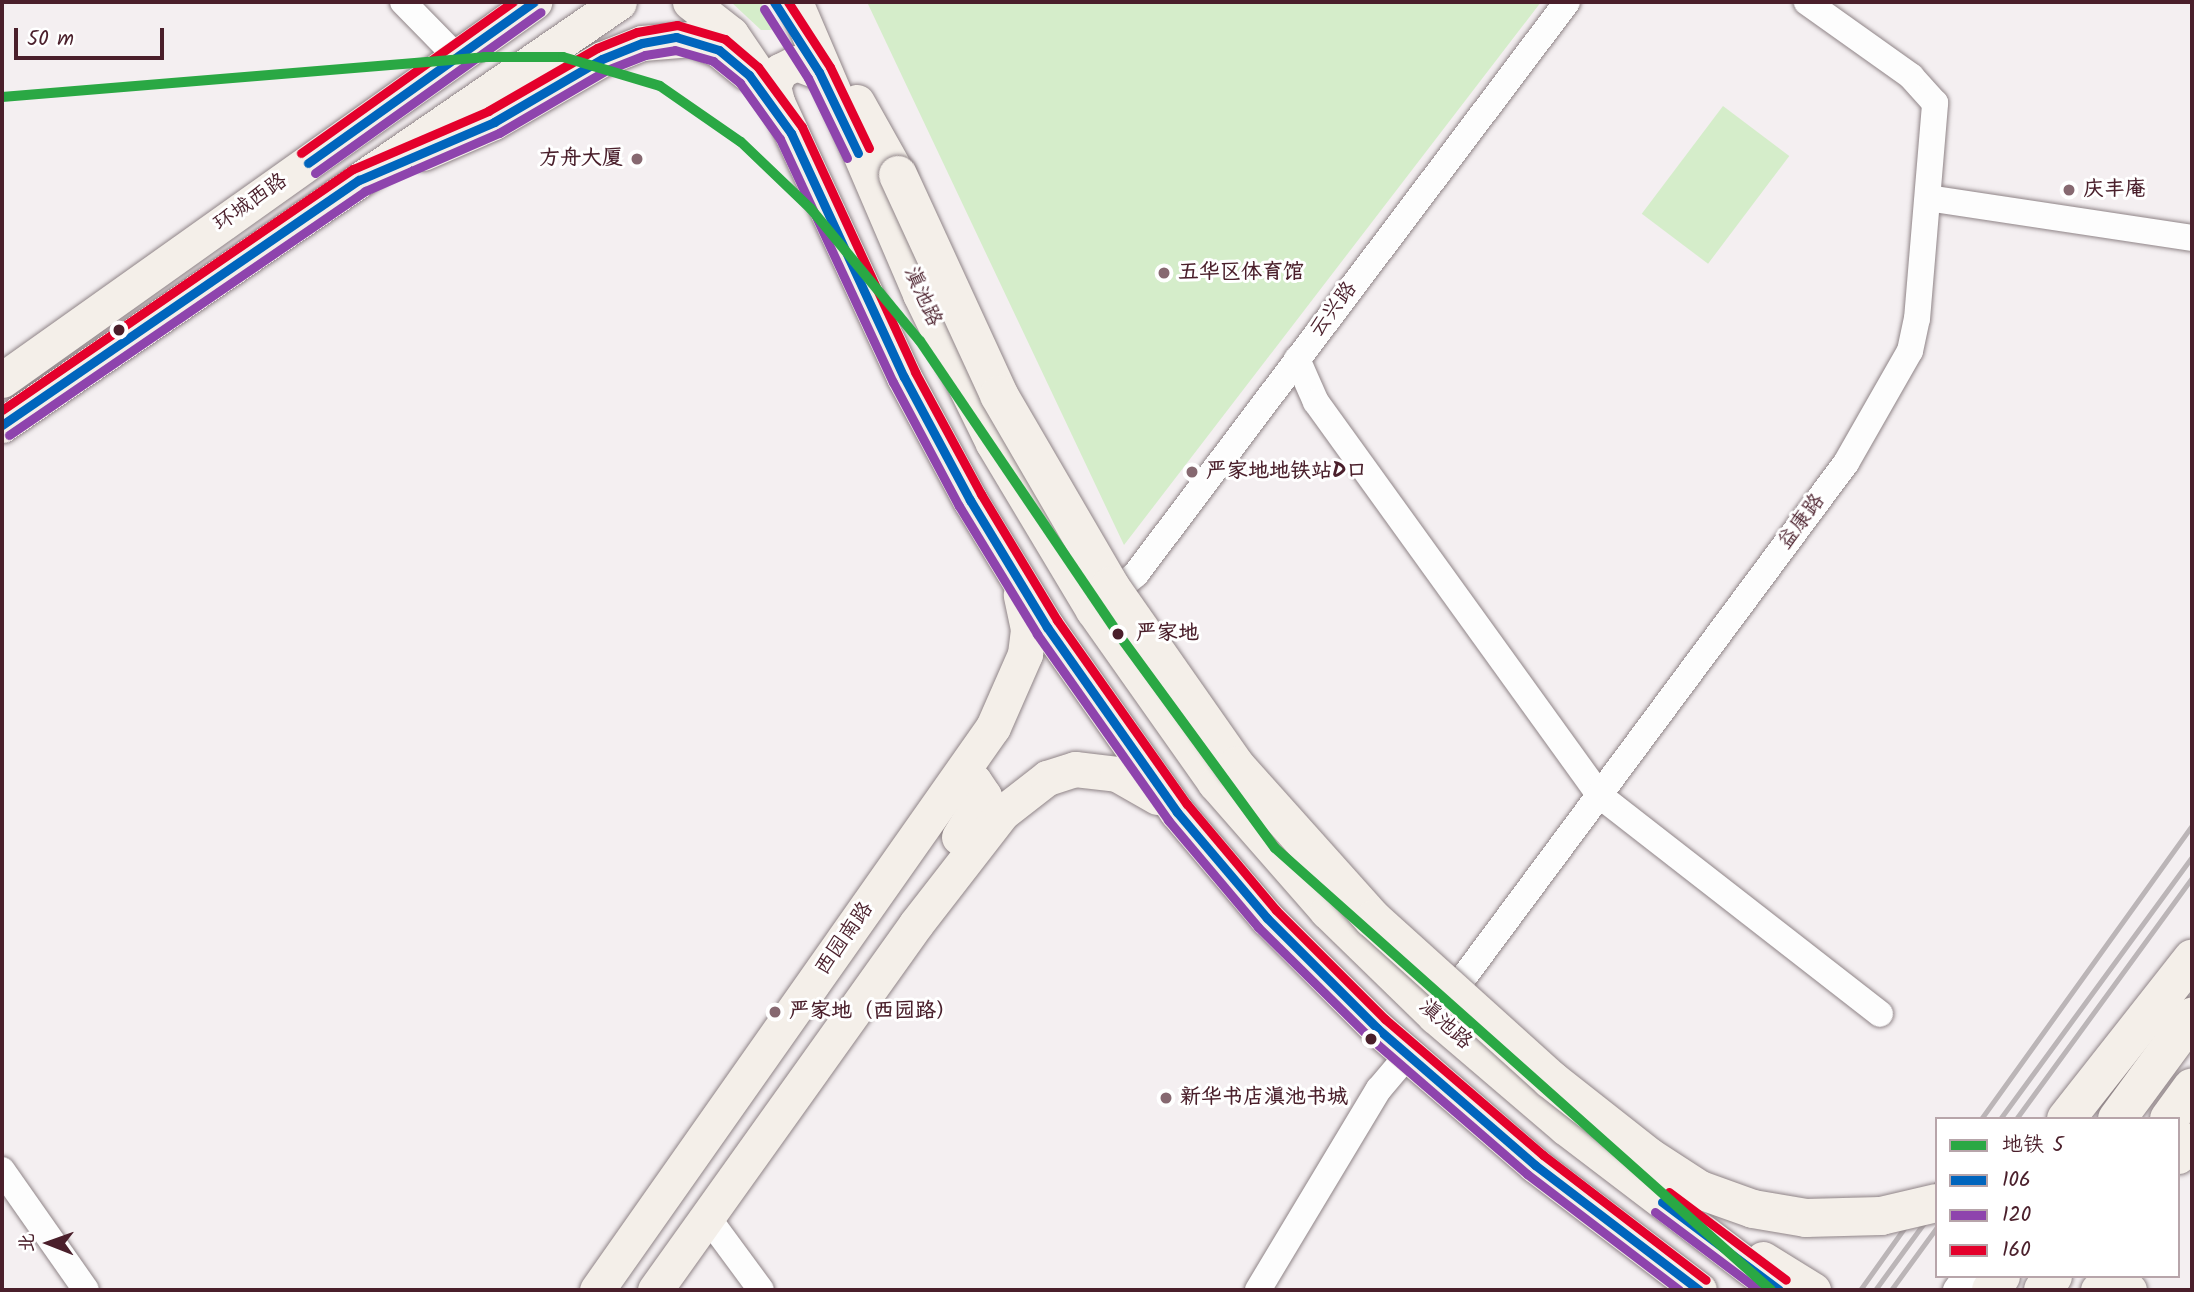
<!DOCTYPE html>
<meta charset="utf-8">
<style>
body{margin:0}
#map{position:relative;width:2194px;height:1292px;overflow:hidden;background:#f4eff1;font-family:Kalam,"LXGW WenKai TC",sans-serif}
div>[style]{position:absolute}
.green>*{inset:0;background:#d5edca;transform-origin:0 0}
.roads{filter:drop-shadow(0 0 2px #8f8487) drop-shadow(0 0 2px #8f8487)}
.minor>*{height:26px;margin:-13px;padding:0 13px;transform-origin:13px;border-radius:13px;background:#fdfdfd}
.major>*{height:35px;margin:-17.5px;padding:0 17.5px;transform-origin:17.5px;border-radius:17.5px;background:#f4efe9}
.highway>*{height:38px;margin:-19px;padding:0 19px;transform-origin:19px;border-radius:19px;background:#f4efe9}
.rail>*{height:5px;margin:-2.5px;padding:0 2.5px;transform-origin:2.5px;border-radius:2.5px;background:#bbb5b7}
.bridges{filter:drop-shadow(0 0 2px #8f8487) drop-shadow(0 0 2px #8f8487)}
.highway-bridge>*{height:38px;margin:-19px;padding:0 19px;transform-origin:19px;border-radius:19px;background:#f4efe9}
.bus-1>*{height:9px;margin:-4.5px;padding:0 4.5px;transform-origin:4.5px;border-radius:4.5px;background:#0065bd}
.bus-2>*{height:9px;margin:-4.5px;padding:0 4.5px;transform-origin:4.5px;border-radius:4.5px;background:#8e44ad}
.bus-3>*{height:9px;margin:-4.5px;padding:0 4.5px;transform-origin:4.5px;border-radius:4.5px;background:#e4002b}
.metro-1>*{height:10px;margin:-5px;padding:0 5px;transform-origin:5px;border-radius:5px;background:#2aa844}
.dots>*{width:19px;height:19px;translate:-50% -50%;box-sizing:border-box;border:4px solid #fff;border-radius:50%}
span{translate:-50% -50%;white-space:nowrap;text-align:center;line-height:1.15;-webkit-text-stroke:6px #fff;paint-order:stroke}
.poi-label{font-size:21px;color:#4a1f2b;font-weight:700}
.right{translate:-100% -50%;text-align:right}
.left{translate:0 -50%;text-align:left}
.street-label{font-size:21px;color:#4a1f2b}
.stop-label{font-size:21px;color:#4a1f2b;font-weight:700}
.frame{position:absolute;inset:0;border:4px solid #4a1f2b;pointer-events:none}
.legend{position:absolute;left:1935px;top:1117px;width:245px;height:161px;box-sizing:border-box;background:#fff;border:2px solid #b7a5aa;margin:0;padding:9px 12px;list-style:none;font-size:21px;color:#4a1f2b}
.legend li{display:flex;align-items:center;gap:14px;height:35px}
.legend b{width:35px;border:2px solid #b7a5aa}
.north{position:absolute;left:14px;top:1208px;width:70px;height:70px;-webkit-text-stroke:5px #fff;paint-order:stroke;rotate:271deg;font-size:19px;font-weight:700;line-height:28px;text-align:center;color:#4a1f2b}
.north::after{content:'';display:block;margin:auto;width:24px;height:32px;background:#4a1f2b;clip-path:polygon(50% 0,100% 100%,50% 72%,0 100%)}
.scale{position:absolute;left:14px;top:28px;width:150px;height:32px;box-sizing:border-box;border:4px solid #4a1f2b;border-top:0;padding-left:9px;font-size:21px;line-height:24px;white-space:nowrap;color:#4a1f2b;-webkit-text-stroke:5px #fff;paint-order:stroke}
</style>
<div id="map">
<div class="green">
<div style="clip-path:polygon(731px 2px,761px 2px,772px 30px,761px 30px)"></div>
<div style="clip-path:polygon(867px 2px,1541px 2px,1124px 545px)"></div>
<div style="left:1723px;top:106px;width:83px;height:135px;rotate:37deg"></div>
</div>
<div class="roads">
<div class="minor">
<div style="left:403px;top:2px;width:71px;rotate:45.6deg"></div>
<div style="left:1928px;top:198px;width:267px;rotate:8.6deg"></div>
<div style="left:1297px;top:359px;width:47px;rotate:66.2deg"></div>
<div style="left:1316px;top:402px;width:484px;rotate:54.2deg"></div>
<div style="left:1599px;top:795px;width:356px;rotate:37.9deg"></div>
<div style="left:1102px;top:603px;width:45px;rotate:-40.5deg"></div>
<div style="left:1136px;top:574px;width:716px;rotate:-53deg"></div>
<div style="left:1444px;top:1004px;width:674px;rotate:-53.39deg"></div>
<div style="left:1846px;top:463px;width:129px;rotate:-60.3deg"></div>
<div style="left:1910px;top:351px;width:33px;rotate:-78deg"></div>
<div style="left:1917px;top:319px;width:217px;rotate:-85.2deg"></div>
<div style="left:1935px;top:103px;width:36px;rotate:-132deg"></div>
<div style="left:1911px;top:76px;width:128px;rotate:-144.6deg"></div>
<div style="left:2px;top:1170px;width:146px;rotate:55deg"></div>
<div style="left:708px;top:1218px;width:89px;rotate:53.6deg"></div>
<div style="left:1258px;top:1290px;width:235px;rotate:-59deg"></div>
<div style="left:1379px;top:1089px;width:43px;rotate:-49.7deg"></div>
<div style="left:1956px;top:1290px;width:17px;rotate:-54deg"></div>
</div>
<div class="major">
<div style="left:690px;top:2px;width:52px;rotate:38deg"></div>
<div style="left:731px;top:34px;width:82px;rotate:55.9deg"></div>
<div style="left:777px;top:102px;width:303px;rotate:65.2deg"></div>
<div style="left:904px;top:377px;width:140px;rotate:61.8deg"></div>
<div style="left:970px;top:500px;width:149px;rotate:58.8deg"></div>
<div style="left:1047px;top:627px;width:226px;rotate:54.9deg"></div>
<div style="left:1177px;top:812px;width:139px;rotate:49.7deg"></div>
<div style="left:1267px;top:918px;width:156px;rotate:45deg"></div>
<div style="left:1377px;top:1028px;width:209px;rotate:40.9deg"></div>
<div style="left:1535px;top:1165px;width:206px;rotate:37.3deg"></div>
<div style="left:795px;top:2px;width:318px;rotate:66.8deg"></div>
<div style="left:920px;top:294px;width:166px;rotate:63.9deg"></div>
<div style="left:993px;top:443px;width:195px;rotate:59.1deg"></div>
<div style="left:1093px;top:610px;width:212px;rotate:54.8deg"></div>
<div style="left:1215px;top:783px;width:170px;rotate:48.8deg"></div>
<div style="left:1327px;top:911px;width:151px;rotate:44.2deg"></div>
<div style="left:1435px;top:1016px;width:171px;rotate:40.5deg"></div>
<div style="left:1565px;top:1127px;width:269px;rotate:37.3deg"></div>
<div style="left:777px;top:102px;width:16px;rotate:-104deg"></div>
<div style="left:773px;top:86px;width:17px;rotate:-65deg"></div>
<div style="left:780px;top:71px;width:18px;rotate:-27deg"></div>
<div style="left:796px;top:63px;width:25px;rotate:21deg"></div>
<div style="left:857px;top:102px;width:84px;rotate:60.7deg"></div>
<div style="left:423px;top:153px;width:77px;rotate:-23.6deg"></div>
<div style="left:494px;top:122px;width:125px;rotate:-30.3deg"></div>
<div style="left:602px;top:59px;width:43px;rotate:-21.8deg"></div>
<div style="left:642px;top:43px;width:49px;rotate:-4.7deg"></div>
<div style="left:691px;top:39px;width:30px;rotate:21deg"></div>
<div style="left:719px;top:50px;width:35px;rotate:39deg"></div>
<div style="left:2px;top:380px;width:653px;rotate:-35.39deg"></div>
<div style="left:2px;top:425px;width:748px;rotate:-34.43deg"></div>
<div style="left:955px;top:783px;width:19px;rotate:-6deg"></div>
<div style="left:974px;top:781px;width:18px;rotate:56deg"></div>
<div style="left:984px;top:796px;width:48px;rotate:121.4deg"></div>
<div style="left:2178px;top:1156px;width:21px;rotate:-49deg"></div>
<div style="left:1763px;top:1259px;width:59px;rotate:31.8deg"></div>
<div style="left:597px;top:1290px;width:688px;rotate:-54.88deg"></div>
<div style="left:993px;top:727px;width:80px;rotate:-66.3deg"></div>
<div style="left:1025px;top:654px;width:25px;rotate:-83deg"></div>
<div style="left:1028px;top:629px;width:35px;rotate:-102deg"></div>
<div style="left:655px;top:1290px;width:450px;rotate:-54.5deg"></div>
<div style="left:916px;top:924px;width:140px;rotate:-52.2deg"></div>
<div style="left:1002px;top:813px;width:57px;rotate:-37.9deg"></div>
<div style="left:1047px;top:778px;width:29px;rotate:-18deg"></div>
<div style="left:1075px;top:769px;width:42px;rotate:6.8deg"></div>
<div style="left:1117px;top:774px;width:46px;rotate:29.9deg"></div>
<div style="left:2098px;top:1290px;width:31px"></div>
</div>
<div class="highway">
<div style="left:2066px;top:1119px;width:204px;rotate:-51.8deg"></div>
<div style="left:2117px;top:1119px;width:127px;rotate:-53.7deg"></div>
<div style="left:2169px;top:1119px;width:39px;rotate:-54deg"></div>
<div style="left:1991px;top:1290px;width:17px;rotate:-54deg"></div>
<div style="left:2043px;top:1290px;width:17px;rotate:-54deg"></div>
</div>
</div>
<div class="rail">
<div style="left:1981px;top:1119px;width:362px;rotate:-54.3deg"></div>
<div style="left:2000px;top:1119px;width:325px;rotate:-53.8deg"></div>
<div style="left:2016px;top:1119px;width:298px;rotate:-53.9deg"></div>
<div style="left:1860px;top:1290px;width:133px;rotate:-54.5deg"></div>
<div style="left:1875px;top:1290px;width:105px;rotate:-53.9deg"></div>
<div style="left:1891px;top:1290px;width:78px;rotate:-53.9deg"></div>
</div>
<div class="bridges">
<div class="highway-bridge">
<div style="left:898px;top:175px;width:242px;rotate:65.3deg"></div>
<div style="left:999px;top:395px;width:221px;rotate:59.8deg"></div>
<div style="left:1110px;top:586px;width:220px;rotate:55deg"></div>
<div style="left:1236px;top:766px;width:205px;rotate:48.2deg"></div>
<div style="left:1373px;top:919px;width:239px;rotate:42.1deg"></div>
<div style="left:1550px;top:1079px;width:126px;rotate:38.2deg"></div>
<div style="left:1649px;top:1157px;width:61px;rotate:32.9deg"></div>
<div style="left:1700px;top:1190px;width:56px;rotate:19.7deg"></div>
<div style="left:1753px;top:1209px;width:54px;rotate:9.6deg"></div>
<div style="left:1806px;top:1218px;width:75px;rotate:-1.5deg"></div>
<div style="left:1881px;top:1216px;width:57px;rotate:-13.1deg"></div>
</div>
</div>
<div class="bus-1">
<div style="left:774px;top:2px;width:83px;rotate:57.3deg"></div>
<div style="left:819px;top:72px;width:90px;rotate:64.3deg"></div>
<div style="left:308px;top:163px;width:277px;rotate:-35.5deg"></div>
<div style="left:2px;top:425px;width:433px;rotate:-34.5deg"></div>
<div style="left:359px;top:180px;width:147px;rotate:-23.2deg"></div>
<div style="left:494px;top:122px;width:125px;rotate:-30.3deg"></div>
<div style="left:602px;top:59px;width:43px;rotate:-21.8deg"></div>
<div style="left:642px;top:43px;width:35px;rotate:-10deg"></div>
<div style="left:676px;top:37px;width:45px;rotate:16.8deg"></div>
<div style="left:719px;top:50px;width:39px;rotate:40deg"></div>
<div style="left:749px;top:75px;width:72px;rotate:54.1deg"></div>
<div style="left:791px;top:133px;width:269px;rotate:65.2deg"></div>
<div style="left:904px;top:377px;width:140px;rotate:61.8deg"></div>
<div style="left:970px;top:500px;width:149px;rotate:58.8deg"></div>
<div style="left:1047px;top:627px;width:226px;rotate:54.9deg"></div>
<div style="left:1177px;top:812px;width:139px;rotate:49.7deg"></div>
<div style="left:1267px;top:918px;width:156px;rotate:45deg"></div>
<div style="left:1377px;top:1028px;width:209px;rotate:40.9deg"></div>
<div style="left:1535px;top:1165px;width:206px;rotate:37.3deg"></div>
<div style="left:1662px;top:1202px;width:146px;rotate:36.9deg"></div>
</div>
<div class="bus-2">
<div style="left:764px;top:9px;width:82px;rotate:57.5deg"></div>
<div style="left:808px;top:78px;width:89px;rotate:64deg"></div>
<div style="left:315px;top:173px;width:277px;rotate:-35.5deg"></div>
<div style="left:9px;top:435px;width:432px;rotate:-34.4deg"></div>
<div style="left:365px;top:191px;width:146px;rotate:-23.4deg"></div>
<div style="left:499px;top:133px;width:125px;rotate:-30.3deg"></div>
<div style="left:607px;top:70px;width:41px;rotate:-21.5deg"></div>
<div style="left:645px;top:55px;width:30px;rotate:-9deg"></div>
<div style="left:675px;top:50px;width:40px;rotate:16deg"></div>
<div style="left:713px;top:61px;width:35px;rotate:39deg"></div>
<div style="left:740px;top:83px;width:69px;rotate:54.5deg"></div>
<div style="left:780px;top:139px;width:268px;rotate:65.1deg"></div>
<div style="left:893px;top:382px;width:140px;rotate:62deg"></div>
<div style="left:959px;top:506px;width:150px;rotate:58.6deg"></div>
<div style="left:1037px;top:634px;width:228px;rotate:54.8deg"></div>
<div style="left:1168px;top:820px;width:140px;rotate:49.9deg"></div>
<div style="left:1258px;top:927px;width:156px;rotate:44.7deg"></div>
<div style="left:1369px;top:1037px;width:209px;rotate:40.9deg"></div>
<div style="left:1527px;top:1174px;width:191px;rotate:37.3deg"></div>
<div style="left:1655px;top:1212px;width:130px;rotate:36.9deg"></div>
</div>
<div class="bus-3">
<div style="left:788px;top:2px;width:77px;rotate:57.1deg"></div>
<div style="left:830px;top:67px;width:90px;rotate:64.3deg"></div>
<div style="left:301px;top:153px;width:260px;rotate:-35.5deg"></div>
<div style="left:2px;top:410px;width:426px;rotate:-34.5deg"></div>
<div style="left:353px;top:169px;width:147px;rotate:-23.2deg"></div>
<div style="left:488px;top:111px;width:126px;rotate:-30deg"></div>
<div style="left:597px;top:48px;width:43px;rotate:-21.8deg"></div>
<div style="left:637px;top:32px;width:41px;rotate:-9.9deg"></div>
<div style="left:677px;top:25px;width:50px;rotate:16.3deg"></div>
<div style="left:725px;top:39px;width:43px;rotate:40.3deg"></div>
<div style="left:758px;top:67px;width:74px;rotate:53.7deg"></div>
<div style="left:802px;top:127px;width:270px;rotate:65.2deg"></div>
<div style="left:915px;top:372px;width:139px;rotate:61.6deg"></div>
<div style="left:981px;top:494px;width:147px;rotate:58.9deg"></div>
<div style="left:1057px;top:620px;width:225px;rotate:54.8deg"></div>
<div style="left:1187px;top:804px;width:138px;rotate:50deg"></div>
<div style="left:1276px;top:910px;width:154px;rotate:45deg"></div>
<div style="left:1385px;top:1019px;width:208px;rotate:40.7deg"></div>
<div style="left:1543px;top:1155px;width:205px;rotate:37.5deg"></div>
<div style="left:1669px;top:1192px;width:146px;rotate:36.9deg"></div>
</div>
<div class="metro-1">
<div style="left:2px;top:97px;width:484px;rotate:-4.7deg"></div>
<div style="left:484px;top:57px;width:79px"></div>
<div style="left:563px;top:57px;width:101px;rotate:16.6deg"></div>
<div style="left:660px;top:86px;width:98px;rotate:34.7deg"></div>
<div style="left:741px;top:142px;width:97px;rotate:43.7deg"></div>
<div style="left:811px;top:209px;width:171px;rotate:50.5deg"></div>
<div style="left:920px;top:341px;width:355px;rotate:55.9deg"></div>
<div style="left:1119px;top:635px;width:264px;rotate:53.8deg"></div>
<div style="left:1275px;top:848px;width:664px;rotate:41.71deg"></div>
</div>
<div class="dots">
<div style="left:637px;top:159px;background:#866870"></div>
<div style="left:2069px;top:190px;background:#866870"></div>
<div style="left:1164px;top:273px;background:#866870"></div>
<div style="left:119px;top:330px;background:#4a1f2b"></div>
<div style="left:1192px;top:472px;background:#866870"></div>
<div style="left:1118px;top:634px;background:#4a1f2b"></div>
<div style="left:775px;top:1012px;background:#866870"></div>
<div style="left:1371px;top:1039px;background:#4a1f2b"></div>
<div style="left:1166px;top:1098px;background:#866870"></div>
</div>
<div class="poi-label">
<span class="right" style="left:623px;top:159px">方舟大厦</span>
<span class="left" style="left:2083px;top:190px">庆丰庵</span>
<span class="left" style="left:1178px;top:273px">五华区体育馆</span>
<span class="left" style="left:1206px;top:472px">严家地地铁站D口</span>
<span class="left" style="left:789px;top:1012px">严家地（西园路）</span>
<span class="left" style="left:1180px;top:1098px">新华书店滇池书城</span>
</div>
<div class="street-label">
<span style="left:251px;top:203px;rotate:-35deg">环城西路</span>
<span style="left:922px;top:297px;rotate:66deg">滇池路</span>
<span style="left:1334px;top:310px;rotate:-53deg">云兴路</span>
<span style="left:1802px;top:522px;rotate:-53deg">益康路</span>
<span style="left:845px;top:939px;rotate:-55deg">西园南路</span>
<span style="left:1445px;top:1025px;rotate:42deg">滇池路</span>
</div>
<div class="stop-label">
<span class="left" style="left:1136px;top:634px">严家地</span>
</div>
<div class="frame"></div>
<ul class="legend">
<li><b style="height:9px;background:#2aa844"></b>地铁 5</li>
<li><b style="height:9px;background:#0065bd"></b>106</li>
<li><b style="height:9px;background:#8e44ad"></b>120</li>
<li><b style="height:9px;background:#e4002b"></b>160</li>
</ul>
<div class="north">北</div>
<div class="scale">50 m</div>
</div>
